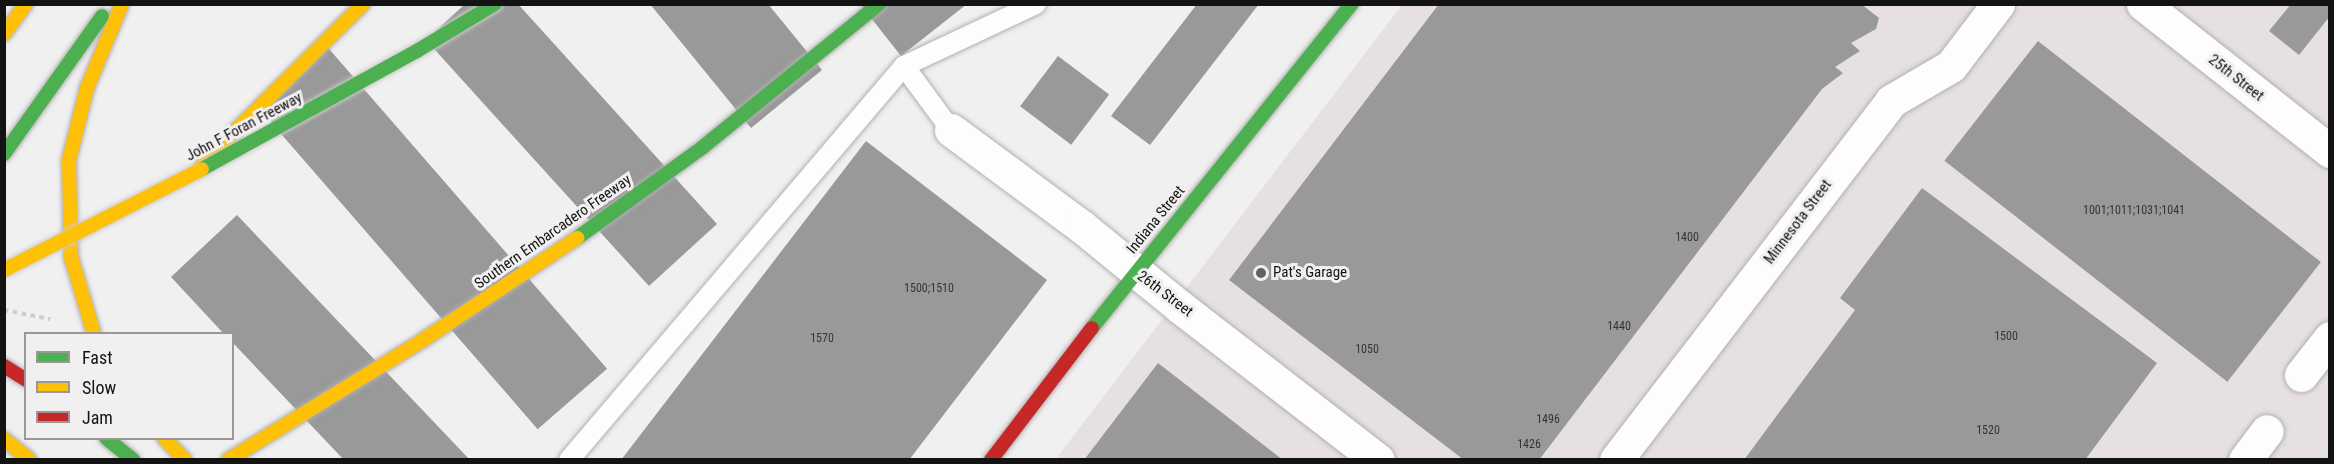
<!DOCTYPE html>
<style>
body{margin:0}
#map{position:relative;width:2334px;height:464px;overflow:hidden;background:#f1f0f0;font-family:"Roboto Condensed",sans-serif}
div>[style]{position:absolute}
.built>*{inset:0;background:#e7e0e3}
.building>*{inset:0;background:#9a9999;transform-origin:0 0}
.path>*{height:4px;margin-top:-2px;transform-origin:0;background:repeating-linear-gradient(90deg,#cecdcd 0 4.5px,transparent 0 9px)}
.roads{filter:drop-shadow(0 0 2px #b1b0b0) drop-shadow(0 0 2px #b1b0b0)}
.lane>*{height:20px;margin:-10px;padding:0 10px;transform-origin:10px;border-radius:10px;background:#fdfdfd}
.street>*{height:33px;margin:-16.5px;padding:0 16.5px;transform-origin:16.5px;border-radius:16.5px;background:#fdfdfd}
.fast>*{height:14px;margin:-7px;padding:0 7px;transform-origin:7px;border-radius:7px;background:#4caf50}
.slow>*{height:14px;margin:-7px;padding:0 7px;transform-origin:7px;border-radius:7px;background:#ffc107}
.jam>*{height:14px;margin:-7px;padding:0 7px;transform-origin:7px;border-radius:7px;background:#c62828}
.bridges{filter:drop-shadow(0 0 2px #cbcaca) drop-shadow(0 0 2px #cbcaca)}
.fast-bridge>*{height:14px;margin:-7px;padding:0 7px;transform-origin:7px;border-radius:7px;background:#4caf50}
.slow-bridge>*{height:14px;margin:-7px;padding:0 7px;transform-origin:7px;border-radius:7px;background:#ffc107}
.dots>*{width:16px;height:16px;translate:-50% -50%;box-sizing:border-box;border:3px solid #f2eff0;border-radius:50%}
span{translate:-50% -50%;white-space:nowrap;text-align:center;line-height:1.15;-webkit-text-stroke:6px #f2eff0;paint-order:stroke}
.number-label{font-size:12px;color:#363435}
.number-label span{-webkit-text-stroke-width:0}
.street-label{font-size:15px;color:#141314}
.poi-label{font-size:15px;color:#141314}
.left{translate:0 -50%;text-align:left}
.frame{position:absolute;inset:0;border:6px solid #141314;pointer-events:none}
.legend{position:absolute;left:24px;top:332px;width:210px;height:108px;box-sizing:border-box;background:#f2eff0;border:2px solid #999798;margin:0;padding:8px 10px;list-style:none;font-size:18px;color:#141314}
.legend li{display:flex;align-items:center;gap:12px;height:30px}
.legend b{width:30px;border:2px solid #999798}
</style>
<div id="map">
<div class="built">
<div style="clip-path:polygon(1402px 5px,2329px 5px,2329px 459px,1055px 460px)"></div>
</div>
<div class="building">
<div style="clip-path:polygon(465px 4px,518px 4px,717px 224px,649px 286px,426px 40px)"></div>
<div style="clip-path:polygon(650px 4px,768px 4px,822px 70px,751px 128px)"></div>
<div style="clip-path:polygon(860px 4px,967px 4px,901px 56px)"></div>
<div style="clip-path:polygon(1197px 4px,1259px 4px,1150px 145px,1111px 116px)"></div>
<div style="clip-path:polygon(1439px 4px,1861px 4px,1879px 18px,1876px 29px,1851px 43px,1860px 51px,1835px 67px,1843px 73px,1822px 89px,1539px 460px,1464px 460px,1229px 280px)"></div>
<div style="clip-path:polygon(2291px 4px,2330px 4px,2330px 16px,2299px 55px,2269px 31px)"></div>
<div style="left:2038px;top:41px;width:359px;height:152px;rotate:38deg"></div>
<div style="left:323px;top:42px;width:433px;height:92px;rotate:49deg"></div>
<div style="left:1058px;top:56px;width:64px;height:63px;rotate:37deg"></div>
<div style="clip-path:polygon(866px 141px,1047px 280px,909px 460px,621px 460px)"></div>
<div style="clip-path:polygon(1922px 188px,2157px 363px,2085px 460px,1744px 460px,1855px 310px,1840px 298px)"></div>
<div style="clip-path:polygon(237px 215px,470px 460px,344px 460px,232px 342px,232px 334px,224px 334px,171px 277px)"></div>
<div style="clip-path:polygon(1158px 363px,1283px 460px,1084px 460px)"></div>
</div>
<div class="path">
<div style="left:4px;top:310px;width:47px;rotate:11.1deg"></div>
</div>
<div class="roads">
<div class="lane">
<div style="left:904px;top:66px;width:146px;rotate:-25.2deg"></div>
<div style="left:569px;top:460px;width:517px;rotate:-49.63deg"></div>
<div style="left:904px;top:66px;width:79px;rotate:53.7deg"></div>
</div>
<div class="street">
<div style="left:2143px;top:4px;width:238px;rotate:38.2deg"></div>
<div style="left:951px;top:130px;width:163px;rotate:36.5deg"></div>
<div style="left:1082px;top:227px;width:127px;rotate:39.2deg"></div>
<div style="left:1180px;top:307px;width:250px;rotate:37.7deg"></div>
<div style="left:2301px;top:375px;width:47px;rotate:-51.9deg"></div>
<div style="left:1616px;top:460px;width:452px;rotate:-52.5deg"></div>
<div style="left:1891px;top:101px;width:69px;rotate:-30.3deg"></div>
<div style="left:1951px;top:66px;width:78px;rotate:-52.8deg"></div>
<div style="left:2245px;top:460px;width:36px;rotate:-53deg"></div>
</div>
<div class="fast">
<div style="left:4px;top:154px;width:169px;rotate:-54.6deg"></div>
<div style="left:577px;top:238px;width:155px;rotate:-35.8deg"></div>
<div style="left:703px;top:147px;width:227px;rotate:-39.1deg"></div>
<div style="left:1092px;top:328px;width:415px;rotate:-51.3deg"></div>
<div style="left:106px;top:438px;width:35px;rotate:39deg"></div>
</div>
<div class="slow">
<div style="left:4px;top:34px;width:37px;rotate:-54deg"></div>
<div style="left:202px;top:164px;width:227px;rotate:-44.8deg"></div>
<div style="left:94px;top:334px;width:80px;rotate:-106.6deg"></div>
<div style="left:71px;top:257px;width:97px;rotate:-91.2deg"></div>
<div style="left:69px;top:160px;width:74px;rotate:-76deg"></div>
<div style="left:87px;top:88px;width:91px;rotate:-67.4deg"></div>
<div style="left:164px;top:438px;width:30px;rotate:46deg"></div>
<div style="left:4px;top:439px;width:33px;rotate:39deg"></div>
<div style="left:228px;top:460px;width:229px;rotate:-31.6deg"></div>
<div style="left:423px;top:340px;width:185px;rotate:-33.5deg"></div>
</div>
<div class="jam">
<div style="left:4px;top:366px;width:26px;rotate:32deg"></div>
<div style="left:991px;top:460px;width:166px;rotate:-52.6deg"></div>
</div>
</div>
<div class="bridges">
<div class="fast-bridge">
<div style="left:202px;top:169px;width:245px;rotate:-28.8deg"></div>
<div style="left:417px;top:51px;width:91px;rotate:-31.1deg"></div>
</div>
<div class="slow-bridge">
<div style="left:4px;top:270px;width:222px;rotate:-27deg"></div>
</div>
</div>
<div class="dots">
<div style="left:1261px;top:273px;background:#616061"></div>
</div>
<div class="number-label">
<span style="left:2134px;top:211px">1001;1011;1031;1041</span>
<span style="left:1687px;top:238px">1400</span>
<span style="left:929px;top:289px">1500;1510</span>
<span style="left:1619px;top:327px">1440</span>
<span style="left:2006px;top:337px">1500</span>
<span style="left:822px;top:339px">1570</span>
<span style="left:1367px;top:350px">1050</span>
<span style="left:1548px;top:420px">1496</span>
<span style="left:1988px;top:431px">1520</span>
<span style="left:1529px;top:445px">1426</span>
</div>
<div class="street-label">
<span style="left:2236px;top:78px;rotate:38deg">25th Street</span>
<span style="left:244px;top:127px;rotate:-28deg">John F Foran Freeway</span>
<span style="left:1156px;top:220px;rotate:-51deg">Indiana Street</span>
<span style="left:1798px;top:222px;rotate:-53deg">Minnesota Street</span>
<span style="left:553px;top:232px;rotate:-35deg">Southern Embarcadero Freeway</span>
<span style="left:1165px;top:294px;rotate:37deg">26th Street</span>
</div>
<div class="poi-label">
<span class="left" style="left:1273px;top:273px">Pat's Garage</span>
</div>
<div class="frame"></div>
<ul class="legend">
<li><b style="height:8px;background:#4caf50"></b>Fast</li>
<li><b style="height:8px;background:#ffc107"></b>Slow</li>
<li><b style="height:8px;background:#c62828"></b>Jam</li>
</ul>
</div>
